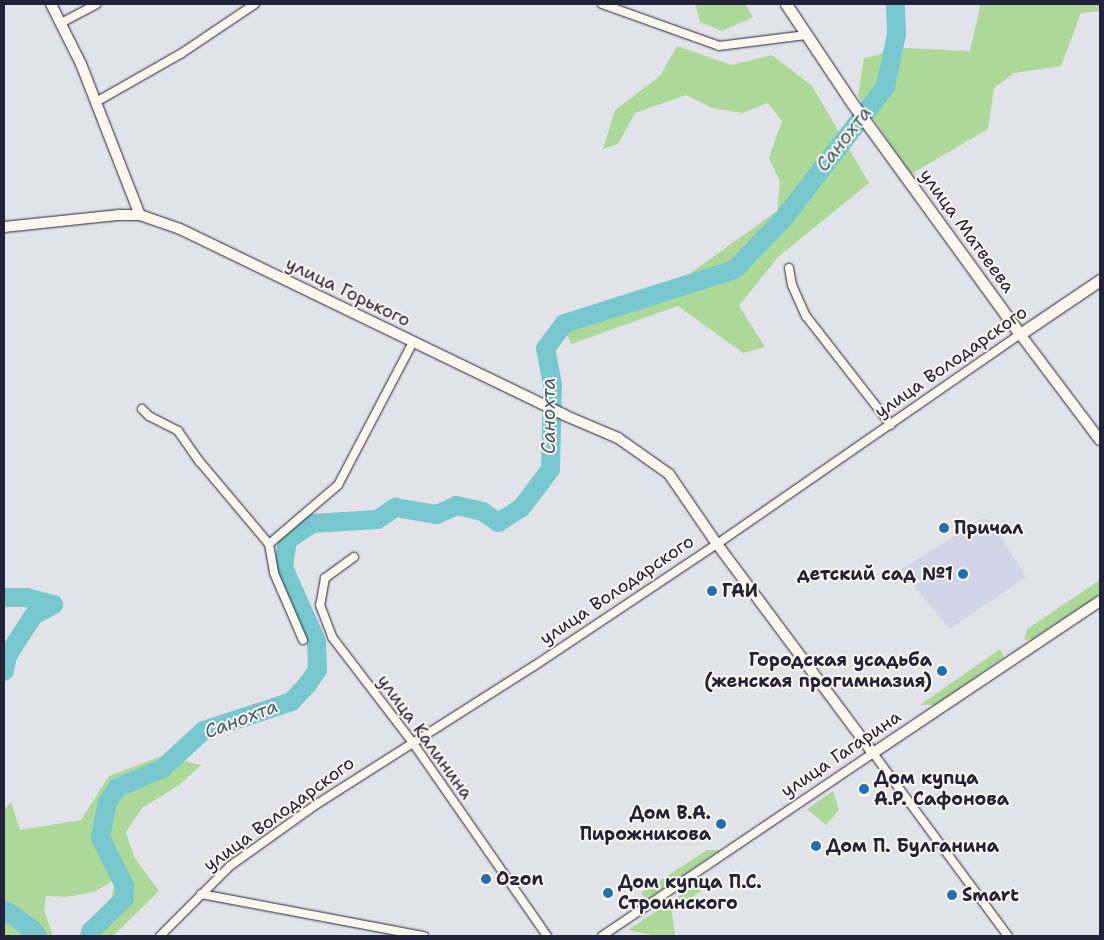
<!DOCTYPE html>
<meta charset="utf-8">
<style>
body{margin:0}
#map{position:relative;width:1104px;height:940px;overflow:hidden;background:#e2e3e9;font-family:"Shantell Sans",sans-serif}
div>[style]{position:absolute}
.built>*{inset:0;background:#d1d5e7}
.green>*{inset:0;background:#acd998}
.river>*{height:19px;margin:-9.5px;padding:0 9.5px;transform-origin:9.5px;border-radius:9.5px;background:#76c8ce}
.roads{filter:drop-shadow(0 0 1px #22223b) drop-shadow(0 0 1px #22223b)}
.minor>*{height:8px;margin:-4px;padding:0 4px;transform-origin:4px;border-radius:4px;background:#fbf7ec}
.tertiary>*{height:10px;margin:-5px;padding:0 5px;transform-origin:5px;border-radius:5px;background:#fbf7ec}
.secondary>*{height:11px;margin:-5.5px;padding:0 5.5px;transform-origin:5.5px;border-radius:5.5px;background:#fbf7ec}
.dots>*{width:14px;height:14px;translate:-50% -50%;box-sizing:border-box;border:2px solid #fbf7ec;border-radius:50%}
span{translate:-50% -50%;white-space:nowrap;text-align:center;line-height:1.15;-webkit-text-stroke:4px #fbf7ec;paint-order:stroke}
.street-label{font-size:18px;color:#22223b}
.poi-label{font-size:18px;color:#22223b;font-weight:700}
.left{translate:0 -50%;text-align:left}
.right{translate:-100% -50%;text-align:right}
.water-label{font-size:19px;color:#3f5c6e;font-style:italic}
.frame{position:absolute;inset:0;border:5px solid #22223b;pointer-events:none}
</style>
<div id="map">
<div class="built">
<div style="clip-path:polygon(982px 519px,990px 520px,1026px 577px,950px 629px,900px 570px)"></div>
</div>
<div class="green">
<div style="clip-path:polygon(695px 4px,745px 4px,753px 17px,722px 31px,700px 22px)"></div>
<div style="clip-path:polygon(978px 4px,1100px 4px,1100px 11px,1081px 13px,1061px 66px,1014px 73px,994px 88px,988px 129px,911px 174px,858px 96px,864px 58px,905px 48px,970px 51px,980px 7px)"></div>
<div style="clip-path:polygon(677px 46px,731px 65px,772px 55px,812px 86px,869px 183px,778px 257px,739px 306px,765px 347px,743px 353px,678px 306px,571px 344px,560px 318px,678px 282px,777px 211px,780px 182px,769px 158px,782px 121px,768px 103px,742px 113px,712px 108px,686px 95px,635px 113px,618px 144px,603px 149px,615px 110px,660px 76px)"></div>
<div style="clip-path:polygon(1100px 580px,1100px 594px,1032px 639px,1024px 640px,1027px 629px)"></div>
<div style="clip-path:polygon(1000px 649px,1004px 657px,935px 705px,920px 705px)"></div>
<div style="clip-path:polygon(162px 756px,201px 765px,179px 785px,142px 808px,126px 832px,134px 857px,159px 891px,113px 936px,80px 936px,82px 929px,112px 897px,114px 880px,94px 892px,66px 897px,46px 896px,44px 910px,53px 936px,4px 936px,4px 810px,11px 802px,20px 830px,81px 820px,109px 776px)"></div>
<div style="clip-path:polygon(833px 791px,839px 810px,826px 825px,807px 809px)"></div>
<div style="clip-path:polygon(707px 850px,720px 850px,646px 900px,641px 893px)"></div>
<div style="clip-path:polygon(709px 876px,709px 885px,672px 912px,675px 936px,656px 936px,628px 930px)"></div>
</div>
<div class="river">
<div style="left:4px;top:597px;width:22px"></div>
<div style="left:26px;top:597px;width:28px;rotate:15deg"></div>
<div style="left:53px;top:604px;width:23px;rotate:151deg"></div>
<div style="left:33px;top:615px;width:48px;rotate:123deg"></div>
<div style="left:7px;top:655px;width:16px;rotate:101deg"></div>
<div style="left:4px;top:914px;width:4px;rotate:-45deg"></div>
<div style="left:7px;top:911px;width:32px;rotate:36deg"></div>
<div style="left:33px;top:930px;width:7px;rotate:56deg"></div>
<div style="left:89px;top:936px;width:5px;rotate:-79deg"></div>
<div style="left:90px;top:931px;width:47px;rotate:-44.1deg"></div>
<div style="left:124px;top:898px;width:13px;rotate:-90deg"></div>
<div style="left:124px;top:885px;width:54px;rotate:-116.6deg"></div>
<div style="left:100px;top:837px;width:36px;rotate:-79deg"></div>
<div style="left:107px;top:802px;width:18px;rotate:-56deg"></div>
<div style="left:117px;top:787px;width:49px;rotate:-22.9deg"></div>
<div style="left:162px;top:768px;width:56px;rotate:-42.8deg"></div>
<div style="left:203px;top:730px;width:93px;rotate:-18.2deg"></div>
<div style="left:291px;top:701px;width:22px;rotate:-47deg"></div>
<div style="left:306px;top:685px;width:19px;rotate:-55deg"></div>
<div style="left:317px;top:669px;width:28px;rotate:-92deg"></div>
<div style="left:316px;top:641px;width:81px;rotate:-114deg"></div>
<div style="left:283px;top:567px;width:27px;rotate:-82deg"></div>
<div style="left:287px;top:540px;width:29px;rotate:-35deg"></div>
<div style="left:311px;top:523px;width:66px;rotate:-3.5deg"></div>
<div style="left:377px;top:519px;width:22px;rotate:-34deg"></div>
<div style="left:395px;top:507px;width:42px;rotate:9.7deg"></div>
<div style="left:436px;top:514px;width:22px;rotate:-24deg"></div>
<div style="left:456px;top:505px;width:27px;rotate:13deg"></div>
<div style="left:482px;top:511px;width:19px;rotate:35deg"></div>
<div style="left:498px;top:522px;width:27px;rotate:-33deg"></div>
<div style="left:521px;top:507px;width:48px;rotate:-52.7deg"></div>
<div style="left:550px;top:469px;width:85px;rotate:-88.7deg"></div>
<div style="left:552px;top:384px;width:37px;rotate:-101deg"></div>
<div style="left:545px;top:348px;width:31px;rotate:-53deg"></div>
<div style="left:564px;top:323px;width:178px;rotate:-17.6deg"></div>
<div style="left:734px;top:269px;width:71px;rotate:-46.1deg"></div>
<div style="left:783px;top:218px;width:167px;rotate:-52.3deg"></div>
<div style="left:885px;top:86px;width:53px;rotate:-78.1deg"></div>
<div style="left:896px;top:34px;width:30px;rotate:-92deg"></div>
</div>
<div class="roads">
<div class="minor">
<div style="left:602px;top:4px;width:124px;rotate:19.7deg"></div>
<div style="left:719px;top:46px;width:88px;rotate:-7.2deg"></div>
<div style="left:61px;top:23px;width:40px;rotate:-28deg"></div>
<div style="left:96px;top:102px;width:99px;rotate:-29.7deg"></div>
<div style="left:182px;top:53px;width:88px;rotate:-33.9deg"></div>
<div style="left:789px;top:268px;width:17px;rotate:80deg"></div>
<div style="left:792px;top:285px;width:34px;rotate:66deg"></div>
<div style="left:806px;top:316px;width:138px;rotate:52.1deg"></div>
<div style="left:142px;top:409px;width:10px;rotate:45deg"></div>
<div style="left:149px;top:416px;width:33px;rotate:27deg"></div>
<div style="left:178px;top:431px;width:38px;rotate:55deg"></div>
<div style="left:200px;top:462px;width:107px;rotate:49.9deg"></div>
<div style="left:269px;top:544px;width:29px;rotate:80deg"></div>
<div style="left:274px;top:573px;width:73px;rotate:66.6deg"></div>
<div style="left:269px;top:544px;width:91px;rotate:-40.5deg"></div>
<div style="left:338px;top:485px;width:161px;rotate:-62.3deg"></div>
<div style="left:354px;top:557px;width:36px;rotate:144deg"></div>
<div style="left:325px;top:578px;width:27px;rotate:100deg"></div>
<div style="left:320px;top:605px;width:34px;rotate:69deg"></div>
<div style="left:332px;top:637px;width:133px;rotate:52.6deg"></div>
<div style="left:413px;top:743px;width:235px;rotate:55.2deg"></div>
<div style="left:201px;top:894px;width:227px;rotate:10.7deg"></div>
<div style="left:160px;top:936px;width:99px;rotate:-45deg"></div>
<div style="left:230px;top:866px;width:107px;rotate:-35.5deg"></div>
<div style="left:317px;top:804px;width:257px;rotate:-32.5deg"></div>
<div style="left:534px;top:666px;width:220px;rotate:-33.7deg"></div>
<div style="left:717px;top:544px;width:369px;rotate:-34.7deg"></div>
<div style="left:602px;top:936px;width:327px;rotate:-34deg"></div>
<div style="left:873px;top:753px;width:227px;rotate:53.6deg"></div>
</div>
<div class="tertiary">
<div style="left:51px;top:4px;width:67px;rotate:63.4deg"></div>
<div style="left:81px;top:64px;width:162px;rotate:68.7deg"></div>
<div style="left:4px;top:227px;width:116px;rotate:-6deg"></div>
<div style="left:119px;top:215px;width:21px"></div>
<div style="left:140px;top:215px;width:42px;rotate:19.3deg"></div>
<div style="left:180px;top:229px;width:427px;rotate:25.8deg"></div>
<div style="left:564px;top:415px;width:59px;rotate:23.1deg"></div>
<div style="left:618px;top:438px;width:62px;rotate:35.2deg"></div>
<div style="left:669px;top:474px;width:85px;rotate:55.6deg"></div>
<div style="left:717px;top:544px;width:261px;rotate:53.3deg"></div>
<div style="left:873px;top:753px;width:273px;rotate:-33.8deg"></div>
<div style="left:1020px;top:334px;width:133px;rotate:53deg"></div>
</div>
<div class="secondary">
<div style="left:786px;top:4px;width:119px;rotate:56.3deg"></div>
<div style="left:852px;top:103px;width:286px;rotate:54deg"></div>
<div style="left:1020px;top:334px;width:97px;rotate:-34deg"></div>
</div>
</div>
<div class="dots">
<div style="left:944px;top:528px;background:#1f6fb2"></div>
<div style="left:963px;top:574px;background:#1f6fb2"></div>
<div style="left:712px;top:591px;background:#1f6fb2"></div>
<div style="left:942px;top:671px;background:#1f6fb2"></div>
<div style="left:864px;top:789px;background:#1f6fb2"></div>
<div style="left:721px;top:824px;background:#1f6fb2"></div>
<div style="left:816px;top:846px;background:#1f6fb2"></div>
<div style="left:486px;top:879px;background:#1f6fb2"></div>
<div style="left:608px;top:893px;background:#1f6fb2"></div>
<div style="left:952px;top:895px;background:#1f6fb2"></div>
</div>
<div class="street-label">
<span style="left:967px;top:231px;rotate:54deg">улица Матвеева</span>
<span style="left:348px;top:292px;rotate:26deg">улица Горького</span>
<span style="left:951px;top:362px;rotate:-35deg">улица Володарского</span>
<span style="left:617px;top:590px;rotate:-34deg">улица Володарского</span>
<span style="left:425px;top:737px;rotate:54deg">улица Калинина</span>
<span style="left:841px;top:754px;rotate:-34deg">улица Гагарина</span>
<span style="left:279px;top:814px;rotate:-36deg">улица Володарского</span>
</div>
<div class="poi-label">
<span class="left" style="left:954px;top:528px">Причал</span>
<span class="right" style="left:953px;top:574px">детский сад №1</span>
<span class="left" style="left:722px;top:591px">ГАИ</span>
<span class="right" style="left:932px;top:671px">Городская усадьба<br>(женская прогимназия)</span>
<span class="left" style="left:874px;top:789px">Дом купца<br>А.Р. Сафонова</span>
<span class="right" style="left:711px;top:824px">Дом В.А.<br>Пирожникова</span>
<span class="left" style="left:826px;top:846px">Дом П. Булганина</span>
<span class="left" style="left:496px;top:879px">Ozon</span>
<span class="left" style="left:618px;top:893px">Дом купца П.С.<br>Строинского</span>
<span class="left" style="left:962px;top:895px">Smart</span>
</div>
<div class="water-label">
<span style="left:844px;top:139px;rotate:-52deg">Санохта</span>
<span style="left:549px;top:416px;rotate:-90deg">Санохта</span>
<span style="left:241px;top:719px;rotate:-21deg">Санохта</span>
</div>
<div class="frame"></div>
</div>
